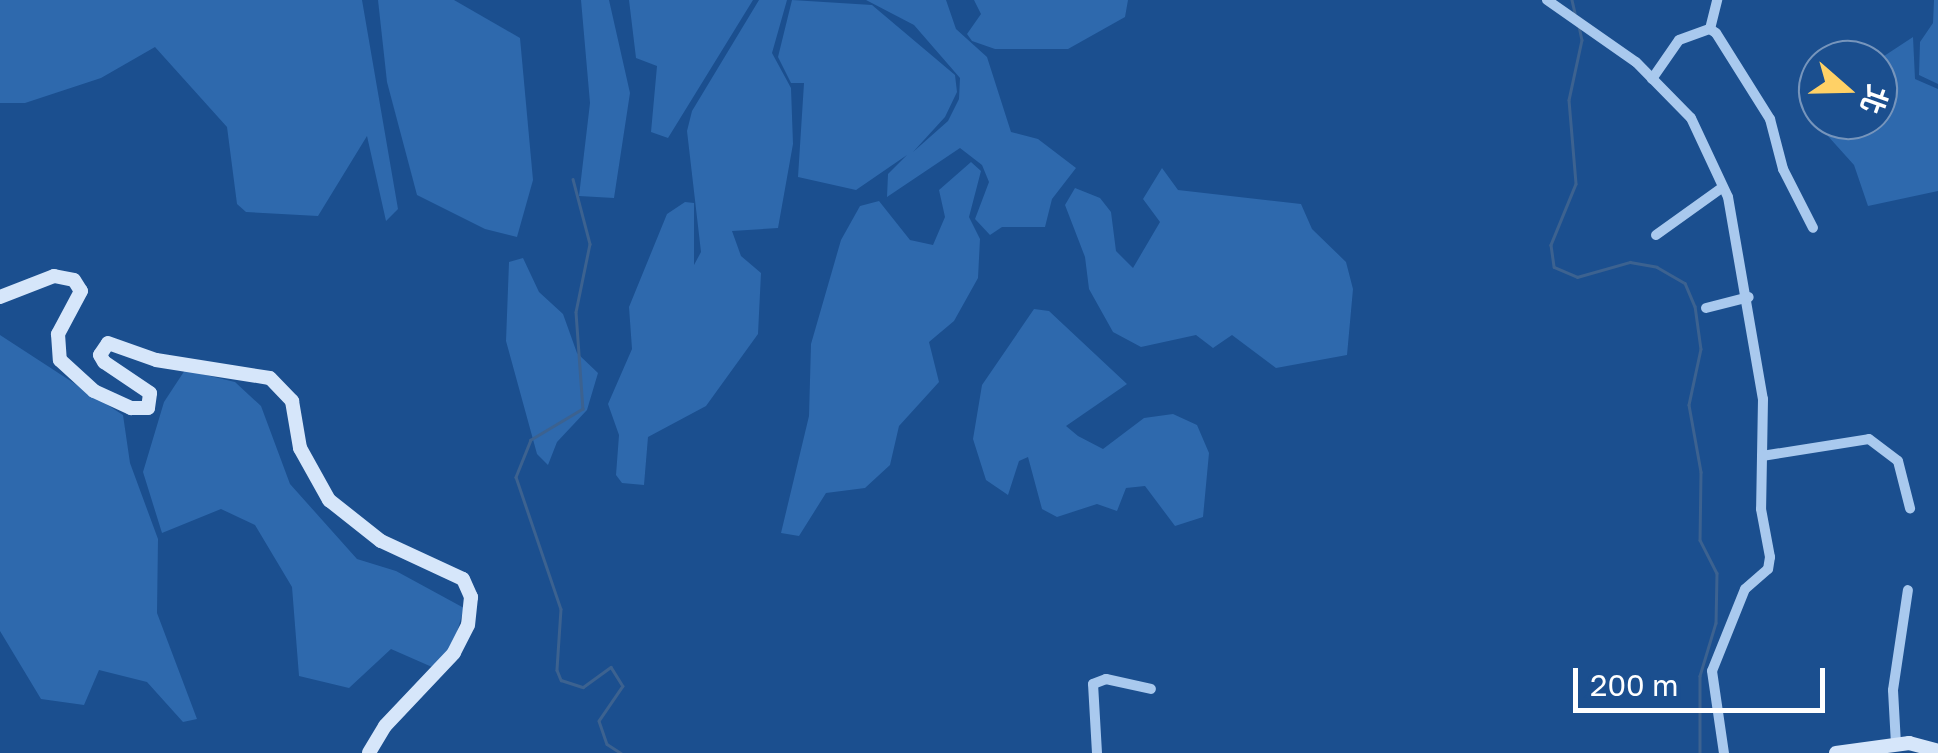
<!DOCTYPE html>
<meta charset="utf-8">
<style>
body{margin:0}
#map{position:relative;width:1938px;height:753px;overflow:hidden;background:#1b4f8f;font-family:"Golos Text","Noto Sans TC",sans-serif}
div>[style]{position:absolute}
.green>*{inset:0;background:#2e69ad}
.stream>*{height:2.5px;margin:-1.25px;padding:0 1.25px;transform-origin:1.25px;border-radius:1.25px;background:#3c6290}
.street>*{height:10px;margin:-5px;padding:0 5px;transform-origin:5px;border-radius:5px;background:#a9c9ee}
.secondary>*{height:14px;margin:-7px;padding:0 7px;transform-origin:7px;border-radius:7px;background:#d6e6fa}
span{translate:-50% -50%;white-space:nowrap;text-align:center;line-height:1.15;-webkit-text-stroke:8px #1b4f8f;paint-order:stroke}
.north{position:absolute;left:1798px;top:40px;width:100px;height:100px;box-sizing:border-box;background:#1b4f8f;border:2px solid #7695bc;border-radius:50%;rotate:110deg;font-size:28px;font-weight:700;line-height:40px;text-align:center;color:#fff}
.north::after{content:'';display:block;margin:auto;width:35px;height:45px;background:#ffd166;clip-path:polygon(50% 0,100% 100%,50% 72%,0 100%)}
.scale{position:absolute;left:1573px;top:668px;width:252px;height:45px;box-sizing:border-box;border:5px solid #fff;border-top:0;padding-left:12px;font-size:30px;line-height:35px;white-space:nowrap;color:#fff;-webkit-text-stroke:8px #1b4f8f;paint-order:stroke}
</style>
<div id="map">
<div class="green">
<div style="clip-path:polygon(0 0,362px 0,398px 209px,386px 221px,367px 136px,318px 216px,246px 212px,237px 204px,227px 127px,155px 47px,101px 78px,25px 103px,0 103px)"></div>
<div style="clip-path:polygon(378px 0,454px 0,520px 38px,533px 180px,517px 237px,485px 229px,417px 195px,387px 82px)"></div>
<div style="clip-path:polygon(581px 0,609px 0,630px 93px,614px 198px,579px 196px,590px 103px)"></div>
<div style="clip-path:polygon(629px 0,753px 0,668px 138px,651px 132px,657px 66px,636px 58px)"></div>
<div style="clip-path:polygon(759px 0,787px 0,772px 53px,791px 88px,793px 144px,778px 228px,732px 231px,741px 256px,761px 273px,758px 334px,706px 406px,648px 437px,644px 485px,622px 483px,616px 475px,619px 435px,608px 404px,632px 349px,629px 307px,667px 214px,685px 202px,694px 203px,694px 265px,701px 252px,687px 131px,692px 111px)"></div>
<div style="clip-path:polygon(792px 0,872px 5px,955px 75px,957px 92px,945px 117px,913px 152px,948px 121px,959px 99px,960px 78px,914px 25px,866px 0,946px 0,956px 29px,987px 57px,1011px 132px,1038px 139px,1076px 168px,1052px 199px,1045px 227px,1002px 227px,990px 235px,975px 219px,989px 182px,982px 165px,960px 148px,887px 197px,888px 174px,907px 155px,856px 190px,798px 177px,804px 83px,791px 83px,778px 57px)"></div>
<div style="clip-path:polygon(974px 0,1128px 0,1125px 17px,1068px 49px,995px 49px,972px 41px,967px 34px,981px 14px)"></div>
<div style="clip-path:polygon(1934px 0,1938px 0,1938px 84px,1919px 75px,1920px 42px,1933px 23px)"></div>
<div style="clip-path:polygon(1913px 37px,1915px 79px,1938px 89px,1938px 191px,1868px 206px,1854px 165px,1818px 125px,1878px 120px,1878px 60px)"></div>
<div style="clip-path:polygon(971px 162px,981px 171px,969px 217px,980px 239px,978px 278px,954px 321px,929px 342px,939px 382px,899px 426px,890px 465px,865px 488px,826px 493px,799px 536px,781px 533px,809px 416px,811px 344px,841px 240px,860px 206px,879px 201px,910px 240px,933px 245px,945px 217px,939px 190px)"></div>
<div style="clip-path:polygon(1162px 168px,1178px 190px,1301px 204px,1312px 229px,1346px 262px,1353px 289px,1347px 355px,1276px 368px,1232px 335px,1213px 348px,1196px 335px,1141px 347px,1113px 332px,1089px 289px,1085px 257px,1065px 205px,1075px 188px,1100px 198px,1111px 212px,1116px 251px,1133px 268px,1160px 222px,1143px 199px)"></div>
<div style="clip-path:polygon(523px 258px,539px 292px,563px 314px,577px 353px,598px 373px,587px 410px,557px 442px,548px 465px,537px 454px,506px 341px,509px 262px)"></div>
<div style="clip-path:polygon(1034px 309px,1049px 311px,1127px 384px,1066px 426px,1078px 436px,1103px 449px,1144px 418px,1173px 414px,1197px 425px,1209px 453px,1203px 517px,1175px 526px,1145px 486px,1126px 488px,1117px 511px,1097px 504px,1057px 517px,1042px 509px,1028px 457px,1019px 461px,1008px 495px,986px 480px,973px 439px,982px 385px)"></div>
<div style="clip-path:polygon(0 335px,123px 415px,130px 463px,158px 539px,157px 613px,197px 719px,183px 722px,147px 682px,99px 670px,84px 705px,41px 699px,0 631px)"></div>
<div style="clip-path:polygon(185px 370px,235px 382px,261px 406px,290px 484px,357px 559px,396px 571px,464px 608px,453px 646px,432px 667px,391px 649px,349px 688px,299px 676px,292px 587px,255px 525px,221px 509px,162px 533px,143px 472px,164px 402px)"></div>
</div>
<div class="stream">
<div style="left:1572px;top:0;width:13px;rotate:77deg"></div>
<div style="left:1579px;top:26px;width:14px;rotate:78deg"></div>
<div style="left:1582px;top:40px;width:61px;rotate:102.2deg"></div>
<div style="left:1569px;top:100px;width:84px;rotate:85.2deg"></div>
<div style="left:1576px;top:184px;width:66px;rotate:112.3deg"></div>
<div style="left:1551px;top:245px;width:22px;rotate:82deg"></div>
<div style="left:1554px;top:267px;width:25px;rotate:23deg"></div>
<div style="left:1577px;top:277px;width:55px;rotate:-15.8deg"></div>
<div style="left:1630px;top:262px;width:27px;rotate:10deg"></div>
<div style="left:1657px;top:267px;width:32px;rotate:30deg"></div>
<div style="left:1685px;top:283px;width:25px;rotate:67deg"></div>
<div style="left:1695px;top:306px;width:43px;rotate:82.1deg"></div>
<div style="left:1701px;top:349px;width:57px;rotate:102.1deg"></div>
<div style="left:1689px;top:405px;width:68px;rotate:79.8deg"></div>
<div style="left:1701px;top:472px;width:68px;rotate:90.8deg"></div>
<div style="left:1700px;top:540px;width:37px;rotate:63deg"></div>
<div style="left:1717px;top:573px;width:50px;rotate:91.1deg"></div>
<div style="left:1716px;top:623px;width:55px;rotate:106.8deg"></div>
<div style="left:1700px;top:676px;width:76px;rotate:90deg"></div>
<div style="left:573px;top:179px;width:67px;rotate:75.3deg"></div>
<div style="left:590px;top:244px;width:69px;rotate:101.6deg"></div>
<div style="left:576px;top:312px;width:97px;rotate:85.9deg"></div>
<div style="left:583px;top:409px;width:61px;rotate:149.2deg"></div>
<div style="left:531px;top:440px;width:40px;rotate:112deg"></div>
<div style="left:516px;top:477px;width:139px;rotate:71.2deg"></div>
<div style="left:561px;top:609px;width:61px;rotate:93.8deg"></div>
<div style="left:557px;top:670px;width:11px;rotate:68deg"></div>
<div style="left:561px;top:680px;width:23px;rotate:18deg"></div>
<div style="left:583px;top:687px;width:34px;rotate:-36deg"></div>
<div style="left:611px;top:667px;width:22px;rotate:58deg"></div>
<div style="left:623px;top:686px;width:42px;rotate:124.4deg"></div>
<div style="left:599px;top:721px;width:24px;rotate:71deg"></div>
<div style="left:607px;top:744px;width:17px;rotate:33deg"></div>
</div>
<div class="street">
<div style="left:1547px;top:0;width:108px;rotate:34.9deg"></div>
<div style="left:1636px;top:62px;width:78px;rotate:45.5deg"></div>
<div style="left:1691px;top:118px;width:87px;rotate:64.9deg"></div>
<div style="left:1728px;top:197px;width:205px;rotate:80.2deg"></div>
<div style="left:1763px;top:399px;width:110px;rotate:91deg"></div>
<div style="left:1761px;top:509px;width:49px;rotate:79.4deg"></div>
<div style="left:1770px;top:557px;width:12px;rotate:99deg"></div>
<div style="left:1768px;top:569px;width:30px;rotate:139deg"></div>
<div style="left:1745px;top:589px;width:88px;rotate:111.9deg"></div>
<div style="left:1712px;top:671px;width:83px;rotate:81.7deg"></div>
<div style="left:1710px;top:29px;width:30px;rotate:-76deg"></div>
<div style="left:1652px;top:79px;width:47px;rotate:-55.3deg"></div>
<div style="left:1679px;top:40px;width:33px;rotate:-20deg"></div>
<div style="left:1710px;top:29px;width:7px;rotate:34deg"></div>
<div style="left:1716px;top:33px;width:102px;rotate:57.9deg"></div>
<div style="left:1770px;top:119px;width:52px;rotate:75.4deg"></div>
<div style="left:1783px;top:169px;width:66px;rotate:63deg"></div>
<div style="left:1656px;top:235px;width:82px;rotate:-35.6deg"></div>
<div style="left:1706px;top:308px;width:44px;rotate:-14.3deg"></div>
<div style="left:1762px;top:456px;width:108px;rotate:-9deg"></div>
<div style="left:1869px;top:439px;width:36px;rotate:37deg"></div>
<div style="left:1898px;top:461px;width:49px;rotate:75.7deg"></div>
<div style="left:1896px;top:744px;width:54px;rotate:-93.2deg"></div>
<div style="left:1893px;top:690px;width:101px;rotate:-81.5deg"></div>
<div style="left:1097px;top:753px;width:69px;rotate:-93.3deg"></div>
<div style="left:1093px;top:684px;width:14px;rotate:-21deg"></div>
<div style="left:1106px;top:679px;width:46px;rotate:12.5deg"></div>
</div>
<div class="secondary">
<div style="left:0;top:297px;width:58px;rotate:-21.3deg"></div>
<div style="left:54px;top:276px;width:20px;rotate:11deg"></div>
<div style="left:74px;top:280px;width:13px;rotate:58deg"></div>
<div style="left:81px;top:291px;width:49px;rotate:118.1deg"></div>
<div style="left:58px;top:334px;width:26px;rotate:86deg"></div>
<div style="left:60px;top:360px;width:46px;rotate:42.4deg"></div>
<div style="left:94px;top:391px;width:41px;rotate:24.7deg"></div>
<div style="left:131px;top:408px;width:17px"></div>
<div style="left:148px;top:408px;width:15px;rotate:-82deg"></div>
<div style="left:150px;top:393px;width:55px;rotate:-146deg"></div>
<div style="left:104px;top:362px;width:8px;rotate:-120deg"></div>
<div style="left:100px;top:355px;width:14px;rotate:-56deg"></div>
<div style="left:108px;top:343px;width:51px;rotate:19.5deg"></div>
<div style="left:156px;top:360px;width:115px;rotate:9deg"></div>
<div style="left:270px;top:378px;width:32px;rotate:46deg"></div>
<div style="left:292px;top:401px;width:48px;rotate:80.3deg"></div>
<div style="left:300px;top:448px;width:60px;rotate:60.9deg"></div>
<div style="left:329px;top:500px;width:66px;rotate:38.3deg"></div>
<div style="left:381px;top:541px;width:90px;rotate:24.9deg"></div>
<div style="left:463px;top:579px;width:20px;rotate:66deg"></div>
<div style="left:471px;top:597px;width:28px;rotate:96deg"></div>
<div style="left:468px;top:625px;width:31px;rotate:117deg"></div>
<div style="left:454px;top:653px;width:100px;rotate:133.4deg"></div>
<div style="left:385px;top:726px;width:31px;rotate:121deg"></div>
<div style="left:1836px;top:753px;width:74px;rotate:-7.8deg"></div>
<div style="left:1909px;top:743px;width:30px;rotate:15deg"></div>
</div>
<div class="north">北</div>
<div class="scale">200 m</div>
</div>
